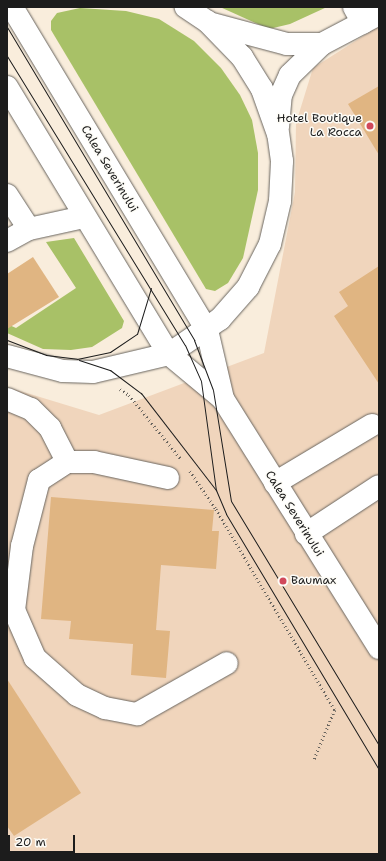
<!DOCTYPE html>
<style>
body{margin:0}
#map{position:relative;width:386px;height:861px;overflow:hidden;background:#f9eddc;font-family:"Shantell Sans",sans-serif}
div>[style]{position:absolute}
.built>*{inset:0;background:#f0d5bc}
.green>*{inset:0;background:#a8c167}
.building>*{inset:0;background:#e0b582}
.path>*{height:2.5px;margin-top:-1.25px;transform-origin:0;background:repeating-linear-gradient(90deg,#69655f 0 1px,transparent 0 4px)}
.roads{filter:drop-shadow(0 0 1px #69655f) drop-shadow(0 0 1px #69655f)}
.minor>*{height:22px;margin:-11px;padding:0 11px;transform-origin:11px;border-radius:11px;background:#fff}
.major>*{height:22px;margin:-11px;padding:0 11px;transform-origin:11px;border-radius:11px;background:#fff}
.tram>*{height:1px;margin:-0.5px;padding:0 0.5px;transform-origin:0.5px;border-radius:0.5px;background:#1c1c1c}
.dots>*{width:11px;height:11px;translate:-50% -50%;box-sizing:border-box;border:2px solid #fdfcf7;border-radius:50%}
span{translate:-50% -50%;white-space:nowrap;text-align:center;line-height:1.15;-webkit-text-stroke:3px #fdfcf7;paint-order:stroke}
.poi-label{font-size:12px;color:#1c1c1c}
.right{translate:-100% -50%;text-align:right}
.left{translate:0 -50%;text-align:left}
.street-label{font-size:12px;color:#1c1c1c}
.frame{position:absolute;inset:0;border:8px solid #1c1c1c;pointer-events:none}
.scale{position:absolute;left:8px;top:835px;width:67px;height:18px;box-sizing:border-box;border:2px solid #1c1c1c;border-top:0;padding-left:5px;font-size:12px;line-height:14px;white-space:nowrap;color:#1c1c1c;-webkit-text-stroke:3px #fdfcf7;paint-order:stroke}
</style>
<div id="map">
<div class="built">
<div style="clip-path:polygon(379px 26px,379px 854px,7px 854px,7px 387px,99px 415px,264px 353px,295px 192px,296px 123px,313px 68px)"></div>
</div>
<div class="green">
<div style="clip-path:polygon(220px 7px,327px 7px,290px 24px,269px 29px)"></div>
<div style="clip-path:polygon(80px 8px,126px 11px,159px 19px,194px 41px,221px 68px,240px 95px,252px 120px,258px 153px,258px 190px,243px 258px,228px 283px,215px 291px,206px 289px,51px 30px,51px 21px,57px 13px)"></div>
<div style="clip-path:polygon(74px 238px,124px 321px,122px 328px,92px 347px,71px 350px,43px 349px,7px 333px,7px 324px,16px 328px,76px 288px,46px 242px)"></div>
</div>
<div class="building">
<div style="clip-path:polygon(379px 86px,379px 155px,348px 104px)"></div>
<div style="clip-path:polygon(33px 257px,59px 297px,7px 329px,7px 274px)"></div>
<div style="clip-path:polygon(379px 266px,379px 384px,334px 316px,348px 306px,339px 292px)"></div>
<div style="clip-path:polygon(51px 497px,214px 510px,212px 531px,219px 531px,216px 569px,161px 565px,156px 630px,170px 631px,166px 678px,131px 675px,133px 644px,69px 639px,71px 621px,41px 619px)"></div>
<div style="clip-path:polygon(7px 679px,81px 793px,14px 836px,7px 826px)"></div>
</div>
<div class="path">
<div style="left:120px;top:389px;width:11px;rotate:34deg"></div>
<div style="left:129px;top:395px;width:82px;rotate:50.9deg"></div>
<div style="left:190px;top:471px;width:46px;rotate:55.6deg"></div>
<div style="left:216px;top:509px;width:234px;rotate:59.4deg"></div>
<div style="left:335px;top:710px;width:54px;rotate:112.8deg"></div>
</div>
<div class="roads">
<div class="minor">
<div style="left:354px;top:7px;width:18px;rotate:61deg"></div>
<div style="left:7px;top:195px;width:40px;rotate:57.1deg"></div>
<div style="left:29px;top:229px;width:56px;rotate:-12.3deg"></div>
<div style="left:7px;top:241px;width:25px;rotate:-29deg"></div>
<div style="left:7px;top:399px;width:26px;rotate:23deg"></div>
<div style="left:31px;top:409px;width:27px;rotate:45deg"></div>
<div style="left:50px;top:428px;width:38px;rotate:63deg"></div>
<div style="left:168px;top:478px;width:76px;rotate:-167.8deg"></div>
<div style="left:94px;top:462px;width:27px;rotate:180deg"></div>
<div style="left:67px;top:462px;width:33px;rotate:147deg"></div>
<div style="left:39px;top:480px;width:68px;rotate:104.4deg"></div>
<div style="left:22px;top:546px;width:64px;rotate:97.1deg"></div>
<div style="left:14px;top:610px;width:52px;rotate:66.4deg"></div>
<div style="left:35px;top:658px;width:56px;rotate:41.4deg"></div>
<div style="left:77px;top:695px;width:31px;rotate:25deg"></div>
<div style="left:105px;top:708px;width:33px;rotate:11deg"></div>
<div style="left:137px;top:714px;width:103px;rotate:-29.5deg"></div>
<div style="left:275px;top:483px;width:113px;rotate:-30.9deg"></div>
<div style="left:306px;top:534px;width:87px;rotate:-33.3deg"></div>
</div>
<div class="major">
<div style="left:12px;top:7px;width:377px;rotate:58.9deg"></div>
<div style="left:207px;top:330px;width:71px;rotate:76.9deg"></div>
<div style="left:212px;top:24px;width:78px;rotate:14.9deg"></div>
<div style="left:287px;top:44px;width:35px"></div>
<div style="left:7px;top:87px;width:312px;rotate:58.8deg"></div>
<div style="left:169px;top:354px;width:70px;rotate:39.8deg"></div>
<div style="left:223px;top:399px;width:294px;rotate:57.9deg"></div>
<div style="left:278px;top:127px;width:32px;rotate:-85deg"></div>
<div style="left:281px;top:95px;width:22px;rotate:-66deg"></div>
<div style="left:290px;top:75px;width:45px;rotate:-44.1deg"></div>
<div style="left:322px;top:44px;width:64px;rotate:-27.8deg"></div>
<div style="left:7px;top:356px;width:58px;rotate:15deg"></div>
<div style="left:63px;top:371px;width:30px;rotate:2deg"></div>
<div style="left:93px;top:372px;width:78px;rotate:-13.3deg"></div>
<div style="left:169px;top:354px;width:62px;rotate:-34.5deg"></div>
<div style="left:220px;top:319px;width:43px;rotate:-48.8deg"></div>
<div style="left:248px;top:287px;width:48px;rotate:-62.9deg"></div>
<div style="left:270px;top:244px;width:44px;rotate:-76.9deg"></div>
<div style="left:280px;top:201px;width:40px;rotate:-87.1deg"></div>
<div style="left:282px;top:161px;width:27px;rotate:-98deg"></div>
<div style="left:278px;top:134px;width:48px;rotate:-109.6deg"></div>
<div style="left:262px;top:89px;width:38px;rotate:-122deg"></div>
<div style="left:242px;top:57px;width:49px;rotate:-134.2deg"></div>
<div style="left:208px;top:22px;width:27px;rotate:-146deg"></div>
</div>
</div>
<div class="tram">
<div style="left:7px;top:27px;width:365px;rotate:59.1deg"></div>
<div style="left:194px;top:340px;width:53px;rotate:69.2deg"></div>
<div style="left:213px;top:390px;width:112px;rotate:80.8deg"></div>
<div style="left:231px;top:501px;width:285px;rotate:58.8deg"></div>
<div style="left:7px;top:56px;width:339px;rotate:58.4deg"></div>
<div style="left:185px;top:345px;width:39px;rotate:66deg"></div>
<div style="left:201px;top:381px;width:110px;rotate:82.2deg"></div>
<div style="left:216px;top:490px;width:26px;rotate:67deg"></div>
<div style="left:226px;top:514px;width:298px;rotate:59.1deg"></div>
<div style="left:7px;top:340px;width:42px;rotate:21deg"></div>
<div style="left:46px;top:355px;width:31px;rotate:7deg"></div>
<div style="left:77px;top:359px;width:34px;rotate:-12deg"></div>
<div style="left:110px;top:352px;width:32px;rotate:-34deg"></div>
<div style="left:137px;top:334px;width:48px;rotate:-73.1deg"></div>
<div style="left:79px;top:360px;width:33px;rotate:18deg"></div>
<div style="left:110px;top:370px;width:39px;rotate:37deg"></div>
<div style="left:141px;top:393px;width:123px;rotate:52.3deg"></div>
</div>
<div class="dots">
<div style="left:370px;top:126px;background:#d1495b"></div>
<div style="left:283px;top:581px;background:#d1495b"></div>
</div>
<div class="poi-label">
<span class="right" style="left:362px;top:126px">Hotel Boutique<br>La Rocca</span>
<span class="left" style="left:291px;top:581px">Baumax</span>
</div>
<div class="street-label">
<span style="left:109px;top:169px;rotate:59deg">Calea Severinului</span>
<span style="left:294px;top:514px;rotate:58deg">Calea Severinului</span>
</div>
<div class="frame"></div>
<div class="scale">20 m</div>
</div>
